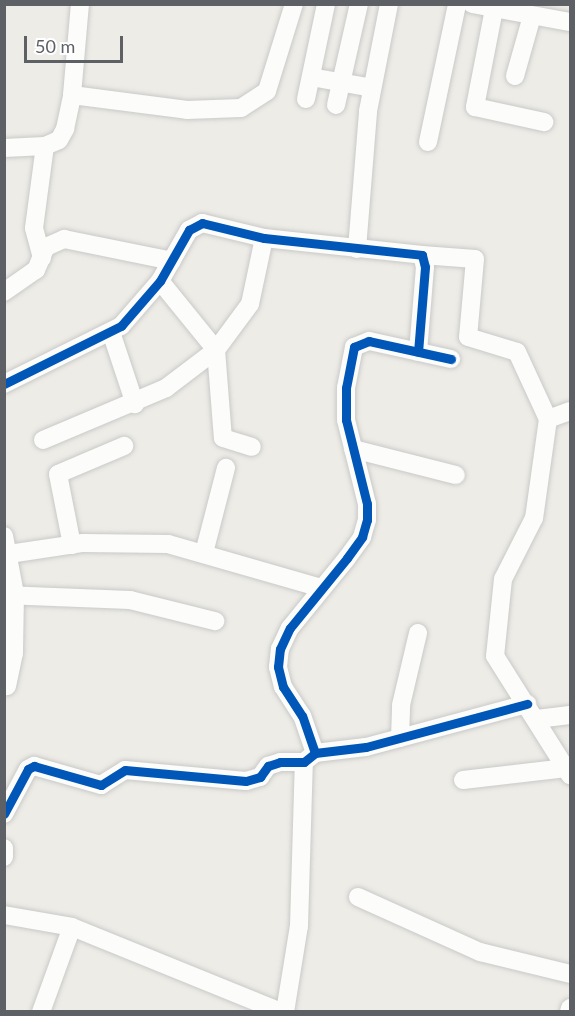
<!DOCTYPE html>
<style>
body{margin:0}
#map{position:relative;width:575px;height:1016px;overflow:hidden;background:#edece7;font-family:Lato,sans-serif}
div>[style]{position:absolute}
.roads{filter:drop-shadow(0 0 2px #c9c9c8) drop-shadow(0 0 2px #c9c9c8)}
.minor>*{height:18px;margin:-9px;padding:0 9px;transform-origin:9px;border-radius:9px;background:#fcfcfb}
.cycleway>*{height:9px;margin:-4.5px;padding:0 4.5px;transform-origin:4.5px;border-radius:4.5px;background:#0057b8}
span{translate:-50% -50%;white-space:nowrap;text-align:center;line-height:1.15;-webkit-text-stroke:6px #fff;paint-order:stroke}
.frame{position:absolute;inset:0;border:6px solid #5d6166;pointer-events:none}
.scale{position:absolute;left:24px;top:36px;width:99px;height:27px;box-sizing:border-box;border:3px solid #5d6166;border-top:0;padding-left:8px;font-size:18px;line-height:21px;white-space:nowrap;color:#5d6166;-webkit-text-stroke:4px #fff;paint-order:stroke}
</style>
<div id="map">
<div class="roads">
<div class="minor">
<div style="left:472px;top:4px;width:100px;rotate:10.4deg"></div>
<div style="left:494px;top:9px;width:100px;rotate:101deg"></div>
<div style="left:475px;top:107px;width:71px;rotate:12.3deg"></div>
<div style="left:515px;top:76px;width:62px;rotate:-74.2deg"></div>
<div style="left:311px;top:77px;width:62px;rotate:10.2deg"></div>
<div style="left:72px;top:95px;width:116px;rotate:7.4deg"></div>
<div style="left:187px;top:110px;width:54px;rotate:-2.1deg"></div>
<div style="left:241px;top:108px;width:31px;rotate:-33deg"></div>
<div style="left:267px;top:91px;width:91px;rotate:-72.8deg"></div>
<div style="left:306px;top:99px;width:97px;rotate:-78.1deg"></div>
<div style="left:336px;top:105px;width:104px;rotate:-77.2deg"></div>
<div style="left:428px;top:142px;width:141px;rotate:-78.1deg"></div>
<div style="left:4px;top:148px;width:41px;rotate:-2.8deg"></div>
<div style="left:45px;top:146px;width:15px;rotate:-23deg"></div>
<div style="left:59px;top:140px;width:13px;rotate:-61deg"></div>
<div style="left:65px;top:129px;width:35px;rotate:-78deg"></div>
<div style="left:72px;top:95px;width:91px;rotate:-85deg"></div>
<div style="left:357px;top:249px;width:138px;rotate:-85.4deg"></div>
<div style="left:368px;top:111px;width:109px;rotate:-78.9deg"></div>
<div style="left:422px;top:255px;width:53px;rotate:4.3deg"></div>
<div style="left:475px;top:259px;width:78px;rotate:95.1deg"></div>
<div style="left:468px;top:337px;width:51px;rotate:17deg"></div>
<div style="left:517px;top:352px;width:74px;rotate:65.2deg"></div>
<div style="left:42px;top:258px;width:31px;rotate:-105deg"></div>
<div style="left:34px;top:228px;width:83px;rotate:-82.4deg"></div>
<div style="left:160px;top:281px;width:89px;rotate:50.9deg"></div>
<div style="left:216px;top:350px;width:88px;rotate:85.5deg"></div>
<div style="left:223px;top:438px;width:30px;rotate:17deg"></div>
<div style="left:4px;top:292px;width:39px;rotate:-35deg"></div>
<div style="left:36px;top:270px;width:25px;rotate:-67deg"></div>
<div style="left:46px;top:247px;width:20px;rotate:-24deg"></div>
<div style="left:64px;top:239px;width:110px;rotate:11.5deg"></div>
<div style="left:111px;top:332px;width:76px;rotate:71.6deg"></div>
<div style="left:4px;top:384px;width:131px;rotate:-26.4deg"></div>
<div style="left:121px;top:326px;width:60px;rotate:-49.1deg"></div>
<div style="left:160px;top:281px;width:59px;rotate:-60.4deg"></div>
<div style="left:189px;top:230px;width:15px;rotate:-28deg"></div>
<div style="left:202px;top:223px;width:64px;rotate:13.6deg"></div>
<div style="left:264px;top:238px;width:159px;rotate:6.1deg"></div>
<div style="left:422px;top:255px;width:12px;rotate:76deg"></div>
<div style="left:425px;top:267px;width:85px;rotate:94.7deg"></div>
<div style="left:570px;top:411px;width:23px;rotate:160deg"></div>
<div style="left:548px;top:419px;width:100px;rotate:98deg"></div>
<div style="left:534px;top:518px;width:68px;rotate:116.9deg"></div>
<div style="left:503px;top:579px;width:77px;rotate:95.9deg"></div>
<div style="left:495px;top:656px;width:141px;rotate:57.8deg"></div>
<div style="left:43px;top:440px;width:134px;rotate:-22.9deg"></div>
<div style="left:166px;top:388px;width:63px;rotate:-37.2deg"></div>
<div style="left:216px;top:350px;width:57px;rotate:-53.5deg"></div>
<div style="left:250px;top:304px;width:67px;rotate:-78deg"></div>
<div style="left:353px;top:449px;width:106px;rotate:14.2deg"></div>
<div style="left:4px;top:536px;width:59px;rotate:79.3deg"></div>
<div style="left:15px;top:594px;width:59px;rotate:91deg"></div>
<div style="left:14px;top:653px;width:34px;rotate:102deg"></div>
<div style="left:72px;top:545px;width:72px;rotate:-101.2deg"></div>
<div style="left:58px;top:474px;width:72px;rotate:-23deg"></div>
<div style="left:204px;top:553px;width:88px;rotate:-75.5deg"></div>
<div style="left:9px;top:554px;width:75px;rotate:-8.5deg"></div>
<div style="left:83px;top:543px;width:85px;rotate:0.7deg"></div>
<div style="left:168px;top:544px;width:159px;rotate:16deg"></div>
<div style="left:4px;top:595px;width:126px;rotate:2.3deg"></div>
<div style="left:130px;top:600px;width:88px;rotate:13.9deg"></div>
<div style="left:537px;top:719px;width:33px;rotate:-7deg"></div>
<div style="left:400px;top:738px;width:33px;rotate:-88deg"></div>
<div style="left:401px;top:705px;width:74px;rotate:-76.7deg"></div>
<div style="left:315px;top:753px;width:39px;rotate:-109deg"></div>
<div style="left:302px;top:716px;width:35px;rotate:-123deg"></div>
<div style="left:283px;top:687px;width:21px;rotate:-104deg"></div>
<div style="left:278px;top:667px;width:18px;rotate:-84deg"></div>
<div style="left:280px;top:649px;width:23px;rotate:-65deg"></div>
<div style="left:290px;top:628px;width:90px;rotate:-50.8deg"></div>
<div style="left:347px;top:558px;width:26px;rotate:-54deg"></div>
<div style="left:362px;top:537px;width:18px;rotate:-74deg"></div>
<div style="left:367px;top:520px;width:16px;rotate:-90deg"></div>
<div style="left:367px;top:504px;width:87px;rotate:-104deg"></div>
<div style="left:346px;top:420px;width:32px;rotate:-90deg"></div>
<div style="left:346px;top:388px;width:42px;rotate:-79deg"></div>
<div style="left:354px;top:347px;width:16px;rotate:-22deg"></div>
<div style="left:369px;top:341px;width:84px;rotate:12.4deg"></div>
<div style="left:463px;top:780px;width:104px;rotate:-6.6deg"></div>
<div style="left:4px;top:814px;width:51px;rotate:-61.9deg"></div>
<div style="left:28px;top:769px;width:7px;rotate:-27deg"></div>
<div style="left:34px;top:766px;width:70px;rotate:15.8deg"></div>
<div style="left:101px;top:785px;width:28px;rotate:-32deg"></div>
<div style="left:125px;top:770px;width:121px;rotate:5.2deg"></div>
<div style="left:246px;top:781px;width:15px;rotate:-16deg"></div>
<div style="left:260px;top:777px;width:14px;rotate:-54deg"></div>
<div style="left:268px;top:766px;width:13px;rotate:-18deg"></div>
<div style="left:280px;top:762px;width:24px"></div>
<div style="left:304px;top:762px;width:14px;rotate:-39deg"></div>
<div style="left:315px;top:753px;width:51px;rotate:-6.7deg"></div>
<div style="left:366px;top:747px;width:167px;rotate:-15deg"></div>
<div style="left:4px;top:848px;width:9px;rotate:90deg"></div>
<div style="left:358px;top:897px;width:134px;rotate:24.3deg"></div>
<div style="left:480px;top:952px;width:93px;rotate:13.7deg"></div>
<div style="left:4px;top:915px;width:69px;rotate:10deg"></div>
<div style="left:72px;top:927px;width:226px;rotate:22.1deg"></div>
<div style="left:41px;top:1012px;width:90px;rotate:-70deg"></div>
<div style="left:285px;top:1012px;width:87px;rotate:-80.8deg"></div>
<div style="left:299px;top:926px;width:164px;rotate:-88.3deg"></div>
<div style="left:569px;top:1012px;width:4px;rotate:-76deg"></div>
</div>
</div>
<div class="cycleway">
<div style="left:4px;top:384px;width:131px;rotate:-26.4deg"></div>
<div style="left:121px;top:326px;width:60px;rotate:-49.1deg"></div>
<div style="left:160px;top:281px;width:59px;rotate:-60.4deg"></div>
<div style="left:189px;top:230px;width:15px;rotate:-28deg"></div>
<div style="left:202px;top:223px;width:64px;rotate:13.6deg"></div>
<div style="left:264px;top:238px;width:159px;rotate:6.1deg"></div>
<div style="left:422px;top:255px;width:12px;rotate:76deg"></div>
<div style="left:425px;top:267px;width:85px;rotate:94.7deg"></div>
<div style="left:315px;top:753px;width:39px;rotate:-109deg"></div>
<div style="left:302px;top:716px;width:35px;rotate:-123deg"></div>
<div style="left:283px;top:687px;width:21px;rotate:-104deg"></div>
<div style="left:278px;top:667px;width:18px;rotate:-84deg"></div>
<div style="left:280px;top:649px;width:23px;rotate:-65deg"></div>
<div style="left:290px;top:628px;width:90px;rotate:-50.8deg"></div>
<div style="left:347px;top:558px;width:26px;rotate:-54deg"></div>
<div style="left:362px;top:537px;width:18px;rotate:-74deg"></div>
<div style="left:367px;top:520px;width:16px;rotate:-90deg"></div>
<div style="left:367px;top:504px;width:87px;rotate:-104deg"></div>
<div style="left:346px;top:420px;width:32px;rotate:-90deg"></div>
<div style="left:346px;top:388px;width:42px;rotate:-79deg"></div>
<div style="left:354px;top:347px;width:16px;rotate:-22deg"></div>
<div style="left:369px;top:341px;width:84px;rotate:12.4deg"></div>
<div style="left:4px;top:814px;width:51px;rotate:-61.9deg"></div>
<div style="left:28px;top:769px;width:7px;rotate:-27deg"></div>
<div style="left:34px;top:766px;width:70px;rotate:15.8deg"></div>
<div style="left:101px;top:785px;width:28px;rotate:-32deg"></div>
<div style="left:125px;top:770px;width:121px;rotate:5.2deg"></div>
<div style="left:246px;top:781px;width:15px;rotate:-16deg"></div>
<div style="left:260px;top:777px;width:14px;rotate:-54deg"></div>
<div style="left:268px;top:766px;width:13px;rotate:-18deg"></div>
<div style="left:280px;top:762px;width:24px"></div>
<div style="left:304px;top:762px;width:14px;rotate:-39deg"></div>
<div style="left:315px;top:753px;width:51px;rotate:-6.7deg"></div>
<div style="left:366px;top:747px;width:167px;rotate:-15deg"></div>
</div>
<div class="frame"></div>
<div class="scale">50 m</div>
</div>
